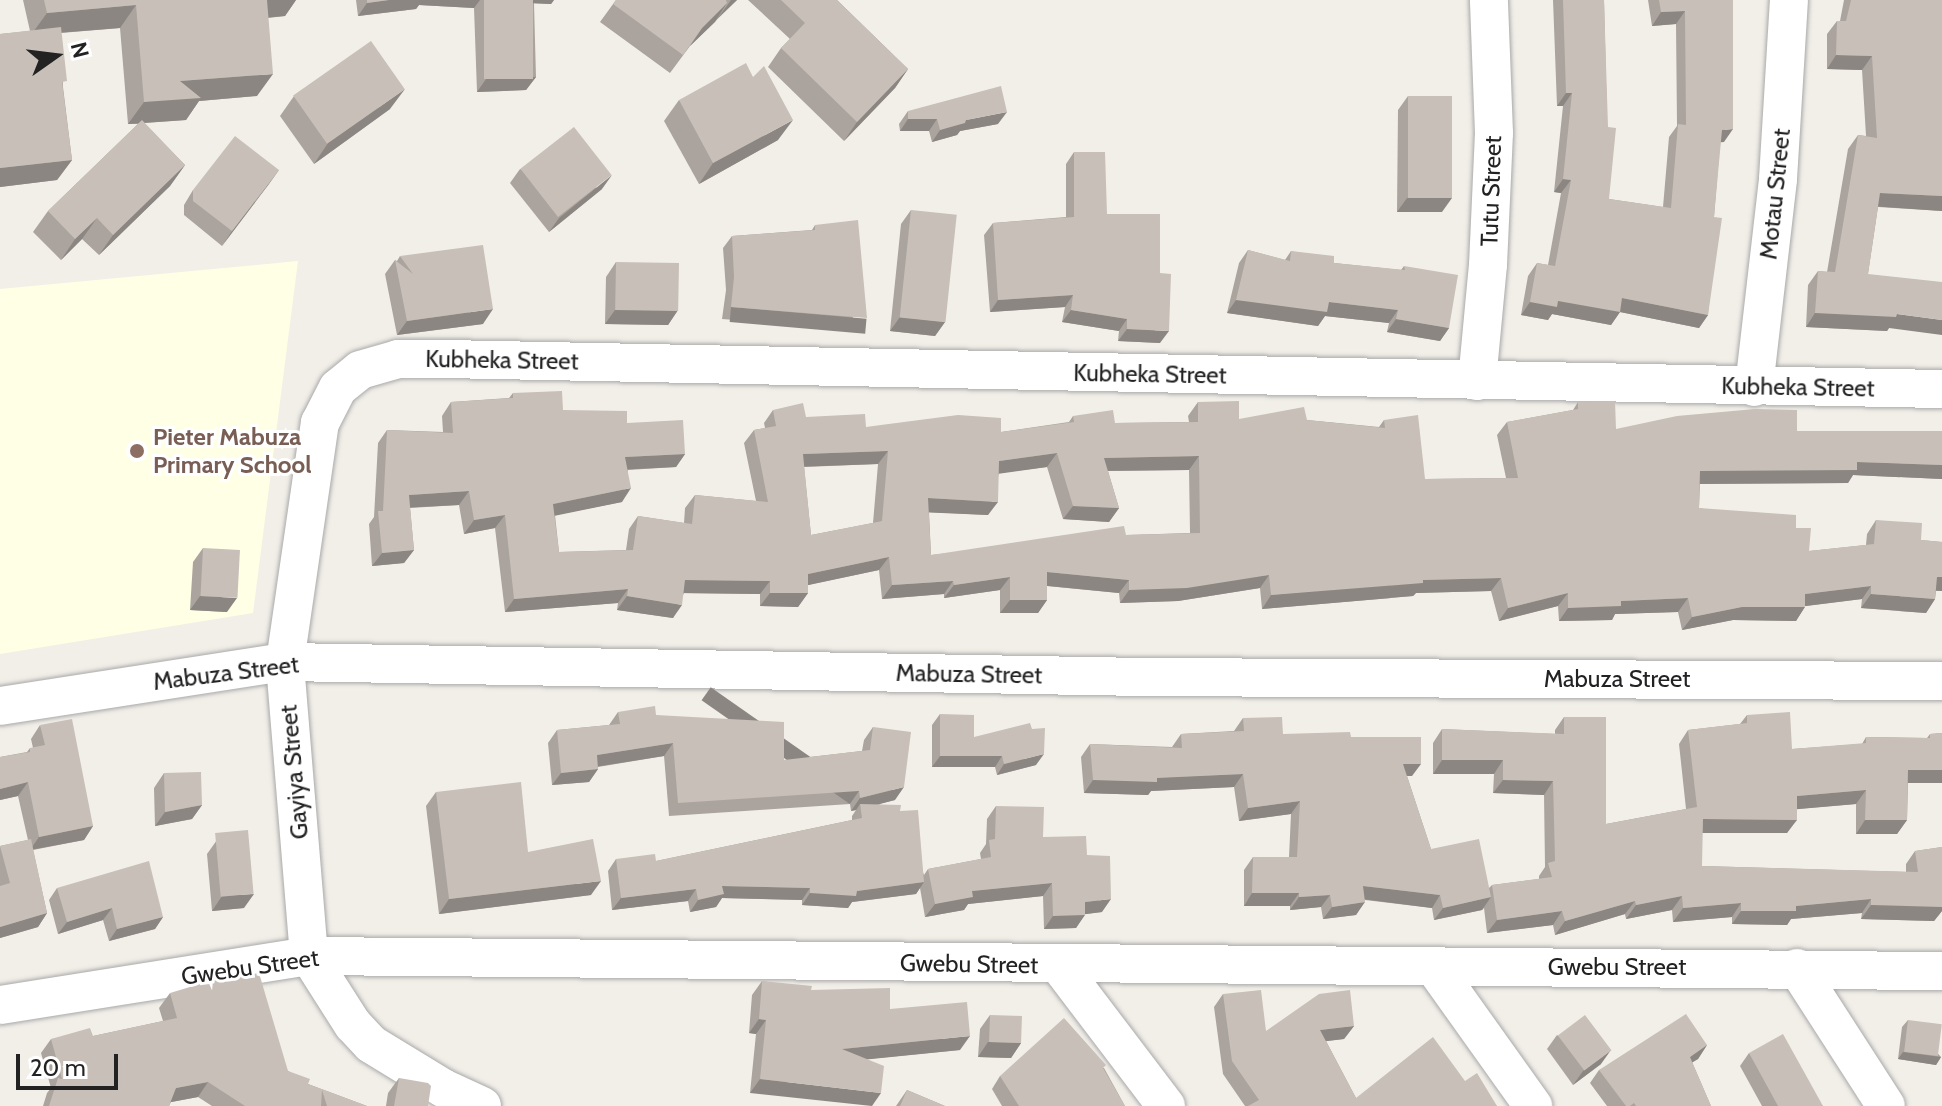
<!DOCTYPE html>
<style>
body{margin:0}
#map{position:relative;width:1942px;height:1106px;overflow:hidden;background:#f2efe9;font-family:Cabin,sans-serif}
div>[style]{position:absolute}
.education>*{inset:0;background:#ffffe5}
.roads{filter:drop-shadow(0 0 2px #a9a9a9) drop-shadow(0 0 2px #a9a9a9)}
.minor>*{height:38px;margin:-19px;padding:0 19px;transform-origin:19px;border-radius:19px;background:#fff}
.wall>*{inset:0;background:#aba49e}
.shaded-wall>*{inset:0;background:#8b8681;transform-origin:0 0}
.building>*{inset:0;background:#c7bfb8;transform-origin:0 0}
.dots>*{width:22px;height:22px;translate:-50% -50%;box-sizing:border-box;border:4px solid #fff;border-radius:50%}
span{translate:-50% -50%;white-space:nowrap;text-align:center;line-height:1.15;-webkit-text-stroke:6px #fff;paint-order:stroke}
.street-label{font-size:24px;color:#222}
.education-label{font-size:24px;color:#785e54;font-weight:700}
.left{translate:0 -50%;text-align:left}
.north{position:absolute;left:16px;top:16px;width:80px;height:80px;-webkit-text-stroke:6px #fff;paint-order:stroke;rotate:76deg;font-size:22px;font-weight:700;line-height:32px;text-align:center;color:#222}
.north::after{content:'';display:block;margin:auto;width:28px;height:36px;background:#222;clip-path:polygon(50% 0,100% 100%,50% 72%,0 100%)}
.scale{position:absolute;left:16px;top:1054px;width:102px;height:36px;box-sizing:border-box;border:4px solid #222;border-top:0;padding-left:10px;font-size:24px;line-height:28px;white-space:nowrap;color:#222;-webkit-text-stroke:6px #fff;paint-order:stroke}
</style>
<div id="map">
<div class="education">
<div style="clip-path:polygon(298px 261px,253px 613px,0 654px,0 289px)"></div>
</div>
<div class="roads">
<div class="minor">
<div style="left:1477px;top:381px;width:117px;rotate:-84.6deg"></div>
<div style="left:1488px;top:265px;width:132px;rotate:-87.4deg"></div>
<div style="left:1494px;top:133px;width:133px;rotate:-92.2deg"></div>
<div style="left:1754px;top:387px;width:209px;rotate:-83.4deg"></div>
<div style="left:1778px;top:179px;width:179px;rotate:-86.5deg"></div>
<div style="left:0;top:706px;width:288px;rotate:-8.8deg"></div>
<div style="left:285px;top:662px;width:856px;rotate:1deg"></div>
<div style="left:1141px;top:677px;width:801px;rotate:0.29deg"></div>
<div style="left:1059px;top:965px;width:177px;rotate:52.8deg"></div>
<div style="left:1434px;top:967px;width:171px;rotate:54.5deg"></div>
<div style="left:1797px;top:968px;width:164px;rotate:57.2deg"></div>
<div style="left:0;top:1005px;width:313px;rotate:-9deg"></div>
<div style="left:309px;top:956px;width:1633px;rotate:0.53deg"></div>
<div style="left:482px;top:1106px;width:43px;rotate:-155.2deg"></div>
<div style="left:443px;top:1088px;width:84px;rotate:-148.6deg"></div>
<div style="left:371px;top:1044px;width:26px;rotate:-133deg"></div>
<div style="left:353px;top:1025px;width:82px;rotate:-122.5deg"></div>
<div style="left:309px;top:956px;width:295px;rotate:-94.7deg"></div>
<div style="left:285px;top:662px;width:242px;rotate:-81.7deg"></div>
<div style="left:320px;top:423px;width:39px;rotate:-63deg"></div>
<div style="left:338px;top:388px;width:28px;rotate:-39deg"></div>
<div style="left:360px;top:370px;width:40px;rotate:-16deg"></div>
<div style="left:398px;top:359px;width:47px"></div>
<div style="left:445px;top:359px;width:1497px;rotate:1.15deg"></div>
</div>
</div>
<div class="wall">
<div style="clip-path:polygon(23px 0,296px 0,285px 16px,268px 18px,257px 96px,199px 101px,186px 120px,144px 123px,185px 165px,170px 186px,99px 255px,82px 239px,61px 260px,33px 232px,48px 211px,138px 124px,128px 124px,120px 28px,61px 33px,63px 87px,72px 160px,57px 180px,0 187px,0 34px,30px 31px)"></div>
<div style="clip-path:polygon(356px 0,554px 0,551px 4px,534px 3px,536px 77px,526px 90px,477px 92px,474px 8px,419px 5px,416px 9px,358px 16px)"></div>
<div style="clip-path:polygon(616px 0,737px 0,690px 46px,670px 73px,600px 22px)"></div>
<div style="clip-path:polygon(748px 0,837px 0,908px 69px,895px 88px,844px 141px,768px 67px,781px 48px,790px 39px)"></div>
<div style="clip-path:polygon(1553px 0,1604px 0,1609px 199px,1663px 207px,1669px 137px,1677px 126px,1676px 24px,1652px 26px,1648px 0,1733px 0,1724px 142px,1720px 142px,1714px 217px,1708px 315px,1699px 328px,1620px 312px,1611px 325px,1552px 314px,1548px 320px,1521px 315px,1528px 276px,1537px 263px,1548px 265px,1561px 193px,1554px 192px,1563px 106px,1557px 106px)"></div>
<div style="clip-path:polygon(1844px 0,1942px 0,1942px 211px,1878px 207px,1868px 274px,1889px 328px,1887px 331px,1806px 327px,1808px 285px,1818px 271px,1827px 272px,1848px 149px,1858px 135px,1866px 136px,1862px 70px,1827px 69px,1827px 34px,1837px 21px,1840px 21px)"></div>
<div style="clip-path:polygon(294px 96px,390px 109px,314px 164px,280px 116px)"></div>
<div style="clip-path:polygon(1408px 96px,1442px 212px,1397px 212px,1398px 110px)"></div>
<div style="clip-path:polygon(679px 100px,778px 140px,699px 184px,664px 121px)"></div>
<div style="clip-path:polygon(908px 111px,998px 124px,960px 131px,957px 135px,932px 142px,929px 131px,900px 131px,899px 124px)"></div>
<div style="clip-path:polygon(1074px 152px,1107px 214px,1160px 343px,1118px 341px,1119px 331px,1062px 322px,1065px 307px,990px 312px,984px 235px,993px 223px,1066px 217px,1066px 164px)"></div>
<div style="clip-path:polygon(520px 169px,602px 189px,549px 232px,510px 183px)"></div>
<div style="clip-path:polygon(279px 170px,222px 246px,184px 215px,184px 205px,193px 190px)"></div>
<div style="clip-path:polygon(911px 210px,945px 322px,935px 336px,890px 331px,901px 224px)"></div>
<div style="clip-path:polygon(815px 225px,858px 330px,722px 319px,726px 290px,723px 248px,732px 236px,812px 230px)"></div>
<div style="clip-path:polygon(1248px 250px,1285px 260px,1291px 251px,1334px 263px,1401px 270px,1404px 266px,1449px 328px,1440px 341px,1387px 332px,1389px 323px,1325px 316px,1318px 326px,1227px 313px,1239px 263px)"></div>
<div style="clip-path:polygon(400px 256px,483px 324px,397px 335px,385px 274px,395px 260px,397px 261px)"></div>
<div style="clip-path:polygon(616px 262px,678px 310px,668px 325px,605px 324px,606px 277px)"></div>
<div style="clip-path:polygon(evenodd,513px 393px,563px 410px,627px 423px,685px 454px,676px 467px,628px 470px,622px 502px,555px 515px,559px 552px,626px 550px,629px 529px,638px 516px,684px 523px,685px 508px,695px 495px,756px 501px,744px 443px,754px 430px,765px 428px,764px 423px,773px 410px,806px 417px,866px 427px,1001px 432px,1069px 422px,1073px 416px,1115px 423px,1189px 422px,1188px 416px,1198px 402px,1239px 419px,1307px 420px,1379px 427px,1384px 420px,1425px 479px,1506px 478px,1497px 435px,1507px 422px,1573px 410px,1578px 402px,1616px 429px,1797px 431px,1942px 431px,1942px 479px,1853px 475px,1848px 483px,1700px 484px,1699px 508px,1796px 528px,1809px 551px,1866px 545px,1867px 534px,1876px 520px,1921px 540px,1942px 542px,1942px 591px,1936px 591px,1935px 599px,1926px 613px,1861px 608px,1862px 599px,1805px 606px,1796px 621px,1733px 620px,1682px 630px,1678px 612px,1615px 614px,1612px 620px,1559px 621px,1558px 606px,1499px 621px,1491px 591px,1416px 593px,1413px 596px,1262px 609px,1260px 588px,1178px 601px,1120px 603px,1119px 593px,1047px 586px,1047px 600px,1038px 613px,1000px 613px,1000px 590px,944px 598px,944px 594px,882px 599px,879px 570px,808px 585px,808px 593px,798px 607px,760px 606px,760px 594px,684px 593px,673px 618px,617px 610px,618px 603px,505px 612px,495px 528px,464px 534px,459px 505px,410px 508px,414px 550px,404px 563px,372px 566px,369px 524px,374px 517px,378px 443px,387px 430px,443px 432px,442px 416px,451px 402px,509px 398px,513px 393px,878px 464px,873px 523px,811px 535px,804px 467px,878px 464px,513px 393px,1047px 467px,1063px 519px,1109px 522px,1119px 508px,1108px 471px,1189px 470px,1190px 533px,1126px 535px,931px 555px,929px 512px,988px 515px,999px 473px,1047px 467px)"></div>
<div style="clip-path:polygon(203px 548px,227px 612px,190px 610px,193px 562px)"></div>
<div style="clip-path:polygon(618px 712px,656px 715px,784px 760px,862px 751px,864px 740px,873px 727px,895px 800px,878px 804px,900px 811px,924px 875px,928px 869px,981px 859px,980px 853px,986px 844px,987px 819px,996px 806px,1043px 837px,1087px 855px,1102px 912px,1085px 914px,1076px 928px,1044px 929px,1043px 896px,968px 904px,964px 910px,925px 917px,920px 888px,916px 894px,852px 902px,848px 908px,802px 905px,802px 900px,722px 898px,716px 907px,690px 912px,688px 901px,612px 910px,608px 871px,616px 859px,656px 861px,852px 820px,852px 816px,856px 810px,851px 811px,850px 804px,669px 816px,664px 756px,598px 767px,598px 769px,589px 782px,552px 785px,548px 743px,557px 730px,609px 725px)"></div>
<div style="clip-path:polygon(940px 714px,974px 737px,1036px 765px,997px 775px,995px 767px,932px 767px,932px 725px)"></div>
<div style="clip-path:polygon(1747px 715px,1792px 749px,1862px 744px,1866px 737px,1927px 738px,1930px 734px,1942px 733px,1908px 783px,1907px 820px,1897px 834px,1856px 834px,1856px 804px,1797px 809px,1787px 833px,1702px 833px,1702px 866px,1906px 872px,1906px 864px,1915px 851px,1942px 847px,1942px 911px,1934px 921px,1861px 919px,1862px 913px,1791px 919px,1787px 925px,1732px 924px,1732px 917px,1673px 922px,1672px 910px,1626px 919px,1625px 914px,1555px 935px,1553px 925px,1487px 933px,1484px 908px,1482px 910px,1434px 920px,1432px 908px,1365px 900px,1356px 915px,1323px 919px,1321px 907px,1290px 910px,1290px 906px,1244px 906px,1244px 870px,1253px 857px,1289px 857px,1291px 814px,1239px 821px,1234px 787px,1151px 791px,1148px 795px,1084px 793px,1081px 757px,1090px 744px,1172px 747px,1181px 734px,1234px 731px,1243px 718px,1283px 734px,1351px 737px,1412px 776px,1407px 776px,1431px 849px,1489px 888px,1492px 885px,1539px 879px,1539px 876px,1545px 867px,1544px 795px,1493px 793px,1494px 774px,1433px 774px,1433px 743px,1442px 729px,1555px 734px,1555px 730px,1564px 717px,1606px 824px,1686px 809px,1679px 744px,1688px 730px,1740px 724px)"></div>
<div style="clip-path:polygon(40px 725px,93px 826px,84px 840px,33px 850px,47px 913px,38px 927px,0 938px,0 846px,28px 840px,18px 796px,0 800px,0 757px,27px 752px,30px 748px,33px 748px,31px 739px)"></div>
<div style="clip-path:polygon(164px 773px,202px 805px,192px 819px,155px 826px,154px 788px)"></div>
<div style="clip-path:polygon(436px 792px,528px 852px,591px 895px,439px 914px,426px 806px)"></div>
<div style="clip-path:polygon(217px 840px,244px 908px,212px 911px,207px 854px)"></div>
<div style="clip-path:polygon(57px 888px,163px 917px,155px 929px,109px 941px,103px 920px,58px 934px,49px 900px)"></div>
<div style="clip-path:polygon(762px 981px,811px 990px,890px 1009px,960px 1050px,868px 1059px,750px 1093px,756px 1034px,749px 1033px,752px 995px)"></div>
<div style="clip-path:polygon(170px 993px,308px 1084px,367px 1106px,212px 1106px,198px 1097px,171px 1102px,169px 1106px,43px 1106px,47px 1093px,51px 1088px,41px 1053px,51px 1039px,93px 1036px,163px 1021px,159px 1008px)"></div>
<div style="clip-path:polygon(1223px 994px,1266px 1031px,1354px 1026px,1344px 1039px,1326px 1041px,1356px 1098px,1465px 1081px,1497px 1106px,1245px 1106px,1223px 1074px,1214px 1007px)"></div>
<div style="clip-path:polygon(990px 1015px,1021px 1043px,1011px 1058px,978px 1057px,980px 1029px)"></div>
<div style="clip-path:polygon(1908px 1020px,1941px 1057px,1936px 1065px,1898px 1059px,1902px 1027px)"></div>
<div style="clip-path:polygon(1557px 1035px,1601px 1064px,1573px 1085px,1547px 1049px)"></div>
<div style="clip-path:polygon(1707px 1045px,1698px 1059px,1692px 1062px,1711px 1106px,1607px 1106px,1590px 1083px,1599px 1070px)"></div>
<div style="clip-path:polygon(1749px 1053px,1823px 1106px,1762px 1106px,1740px 1066px)"></div>
<div style="clip-path:polygon(1104px 1068px,1125px 1106px,1002px 1106px,992px 1089px,1000px 1076px)"></div>
<div style="clip-path:polygon(399px 1078px,428px 1106px,386px 1106px,388px 1093px)"></div>
<div style="clip-path:polygon(907px 1090px,945px 1106px,896px 1106px)"></div>
</div>
<div class="shaded-wall">
<div style="clip-path:polygon(264px 0,296px 0,285px 16px,251px 19px)"></div>
<div style="clip-path:polygon(389px 0,480px 0,474px 8px,419px 5px,416px 9px,358px 16px,367px 3px)"></div>
<div style="clip-path:polygon(526px 0,554px 0,551px 4px,524px 3px)"></div>
<div style="clip-path:polygon(731px 0,737px 0,718px 18px)"></div>
<div style="clip-path:polygon(727px 3px,715px 22px,690px 46px,702px 28px)"></div>
<div style="clip-path:polygon(136px 5px,120px 28px,31px 35px,47px 13px)"></div>
<div style="clip-path:polygon(1685px 11px,1676px 24px,1652px 26px,1661px 12px)"></div>
<div style="clip-path:polygon(1836px 55px,1872px 56px,1862px 70px,1827px 69px)"></div>
<div style="clip-path:polygon(908px 69px,895px 88px,844px 141px,857px 122px)"></div>
<div style="clip-path:polygon(273px 74px,257px 96px,199px 101px,186px 120px,128px 124px,144px 102px,180px 81px)"></div>
<div style="clip-path:polygon(536px 77px,526px 90px,477px 92px,486px 79px)"></div>
<div style="clip-path:polygon(405px 89px,390px 109px,314px 164px,328px 143px)"></div>
<div style="clip-path:polygon(1566px 93px,1572px 93px,1563px 106px,1557px 106px)"></div>
<div style="clip-path:polygon(1007px 112px,998px 124px,960px 131px,957px 135px,932px 142px,940px 130px,966px 120px)"></div>
<div style="clip-path:polygon(908px 119px,937px 119px,929px 131px,900px 131px)"></div>
<div style="clip-path:polygon(793px 120px,778px 140px,699px 184px,713px 163px)"></div>
<div style="clip-path:polygon(1733px 129px,1724px 142px,1712px 143px,1722px 130px)"></div>
<div style="clip-path:polygon(72px 160px,57px 180px,0 187px,0 168px)"></div>
<div style="clip-path:polygon(185px 165px,170px 186px,99px 255px,113px 235px)"></div>
<div style="clip-path:polygon(279px 170px,269px 184px,222px 246px,232px 231px)"></div>
<div style="clip-path:polygon(612px 175px,602px 189px,549px 232px,559px 218px)"></div>
<div style="clip-path:polygon(1563px 179px,1571px 180px,1561px 193px,1554px 192px)"></div>
<div style="clip-path:polygon(1880px 193px,1942px 196px,1942px 211px,1870px 206px)"></div>
<div style="clip-path:polygon(1407px 198px,1452px 198px,1442px 212px,1397px 212px)"></div>
<div style="clip-path:polygon(97px 218px,82px 239px,61px 260px,75px 239px)"></div>
<div style="clip-path:polygon(1073px 295px,1065px 307px,990px 312px,998px 300px)"></div>
<div style="clip-path:polygon(1622px 298px,1708px 315px,1699px 328px,1620px 312px,1611px 325px,1552px 314px,1548px 320px,1521px 315px,1530px 302px)"></div>
<div style="clip-path:polygon(1236px 300px,1329px 302px,1398px 310px,1389px 323px,1325px 316px,1318px 326px,1227px 313px)"></div>
<div style="left:731px;top:307px;width:136px;height:15px;rotate:5deg"></div>
<div style="clip-path:polygon(493px 309px,483px 324px,397px 335px,407px 321px)"></div>
<div style="clip-path:polygon(615px 310px,678px 310px,668px 325px,605px 324px)"></div>
<div style="clip-path:polygon(1071px 310px,1127px 319px,1119px 331px,1062px 322px)"></div>
<div style="clip-path:polygon(1815px 313px,1897px 314px,1942px 320px,1942px 335px,1889px 328px,1887px 331px,1806px 327px)"></div>
<div style="clip-path:polygon(900px 317px,945px 322px,935px 336px,890px 331px)"></div>
<div style="clip-path:polygon(1396px 319px,1449px 328px,1440px 341px,1387px 332px)"></div>
<div style="clip-path:polygon(1127px 329px,1169px 331px,1160px 343px,1118px 341px)"></div>
<div style="clip-path:polygon(888px 451px,878px 464px,794px 467px,803px 454px)"></div>
<div style="clip-path:polygon(1057px 453px,1047px 467px,990px 475px,999px 461px)"></div>
<div style="clip-path:polygon(685px 454px,676px 467px,616px 470px,625px 457px)"></div>
<div style="clip-path:polygon(1199px 456px,1189px 470px,1094px 471px,1104px 458px)"></div>
<div style="clip-path:polygon(1857px 462px,1942px 465px,1942px 479px,1853px 475px,1848px 483px,1691px 484px,1700px 471px)"></div>
<div style="clip-path:polygon(631px 488px,622px 502px,544px 518px,553px 504px)"></div>
<div style="clip-path:polygon(469px 491px,459px 505px,400px 508px,409px 495px)"></div>
<div style="clip-path:polygon(928px 498px,998px 502px,988px 515px,918px 512px)"></div>
<div style="clip-path:polygon(1073px 506px,1119px 508px,1109px 522px,1063px 519px)"></div>
<div style="clip-path:polygon(505px 515px,495px 528px,464px 534px,474px 520px)"></div>
<div style="clip-path:polygon(414px 550px,404px 563px,372px 566px,382px 553px)"></div>
<div style="clip-path:polygon(889px 557px,879px 570px,799px 587px,808px 574px)"></div>
<div style="clip-path:polygon(1047px 572px,1129px 580px,1119px 593px,1038px 585px)"></div>
<div style="clip-path:polygon(1269px 575px,1260px 588px,1178px 601px,1120px 603px,1129px 590px)"></div>
<div style="clip-path:polygon(1010px 577px,1000px 590px,944px 598px,954px 585px)"></div>
<div style="clip-path:polygon(1937px 577px,1942px 577px,1942px 591px,1928px 590px)"></div>
<div style="clip-path:polygon(1501px 578px,1491px 591px,1416px 593px,1413px 596px,1262px 609px,1271px 595px,1423px 580px)"></div>
<div style="clip-path:polygon(685px 580px,770px 581px,760px 594px,676px 593px)"></div>
<div style="clip-path:polygon(953px 581px,944px 594px,882px 599px,892px 585px)"></div>
<div style="clip-path:polygon(1871px 586px,1862px 599px,1798px 607px,1805px 607px,1796px 621px,1733px 620px,1682px 630px,1692px 617px,1805px 594px)"></div>
<div style="clip-path:polygon(628px 589px,618px 603px,505px 612px,514px 599px)"></div>
<div style="clip-path:polygon(770px 593px,808px 593px,798px 607px,760px 606px)"></div>
<div style="clip-path:polygon(1568px 593px,1558px 606px,1499px 621px,1508px 608px)"></div>
<div style="clip-path:polygon(1871px 594px,1935px 599px,1926px 613px,1861px 608px)"></div>
<div style="clip-path:polygon(200px 596px,237px 598px,227px 612px,190px 610px)"></div>
<div style="clip-path:polygon(627px 596px,682px 605px,673px 618px,617px 610px)"></div>
<div style="clip-path:polygon(1688px 598px,1678px 612px,1615px 614px,1612px 620px,1559px 621px,1568px 608px,1621px 601px)"></div>
<div style="clip-path:polygon(1010px 600px,1047px 600px,1038px 613px,1000px 613px)"></div>
<div style="clip-path:polygon(673px 743px,664px 756px,588px 768px,597px 755px)"></div>
<div style="clip-path:polygon(1044px 754px,1036px 765px,997px 775px,1004px 764px)"></div>
<div style="clip-path:polygon(940px 756px,1002px 756px,995px 767px,932px 767px)"></div>
<div style="clip-path:polygon(1442px 760px,1503px 760px,1494px 774px,1433px 774px)"></div>
<div style="clip-path:polygon(1403px 764px,1421px 764px,1412px 776px,1394px 776px)"></div>
<div style="clip-path:polygon(598px 769px,589px 782px,552px 785px,561px 773px)"></div>
<div style="clip-path:polygon(1908px 770px,1942px 770px,1942px 783px,1898px 783px)"></div>
<div style="clip-path:polygon(1243px 774px,1234px 787px,1151px 791px,1148px 795px,1084px 793px,1093px 780px)"></div>
<div style="clip-path:polygon(1503px 780px,1553px 781px,1544px 795px,1493px 793px)"></div>
<div style="clip-path:polygon(28px 782px,18px 796px,0 800px,0 789px)"></div>
<div style="clip-path:polygon(904px 787px,895px 800px,861px 809px,860px 804px,856px 810px,851px 811px,860px 798px)"></div>
<div style="clip-path:polygon(1866px 790px,1856px 804px,1788px 810px,1797px 796px)"></div>
<div style="left:859px;top:791px;width:16px;height:181px;rotate:125deg"></div>
<div style="clip-path:polygon(1300px 801px,1291px 814px,1239px 821px,1248px 808px)"></div>
<div style="clip-path:polygon(202px 805px,192px 819px,155px 826px,165px 812px)"></div>
<div style="clip-path:polygon(1703px 819px,1797px 820px,1787px 833px,1693px 833px)"></div>
<div style="clip-path:polygon(1865px 820px,1907px 820px,1897px 834px,1856px 834px)"></div>
<div style="clip-path:polygon(93px 826px,84px 840px,30px 850px,39px 837px)"></div>
<div style="clip-path:polygon(601px 881px,591px 895px,439px 914px,449px 899px)"></div>
<div style="clip-path:polygon(924px 882px,916px 894px,852px 902px,848px 908px,802px 905px,810px 893px,857px 891px)"></div>
<div style="clip-path:polygon(1052px 883px,1043px 896px,968px 904px,964px 910px,925px 917px,935px 904px,972px 891px)"></div>
<div style="clip-path:polygon(722px 886px,810px 888px,802px 900px,722px 898px,716px 907px,690px 912px,698px 900px)"></div>
<div style="clip-path:polygon(1363px 886px,1440px 895px,1432px 908px,1354px 898px)"></div>
<div style="clip-path:polygon(696px 889px,688px 901px,612px 910px,621px 898px)"></div>
<div style="clip-path:polygon(1252px 893px,1299px 893px,1290px 906px,1244px 906px)"></div>
<div style="clip-path:polygon(254px 894px,244px 908px,212px 911px,222px 896px)"></div>
<div style="clip-path:polygon(1330px 895px,1321px 907px,1290px 910px,1299px 897px)"></div>
<div style="clip-path:polygon(1682px 896px,1672px 910px,1626px 919px,1636px 905px)"></div>
<div style="clip-path:polygon(1491px 897px,1482px 910px,1434px 920px,1443px 908px)"></div>
<div style="clip-path:polygon(1111px 899px,1102px 912px,1079px 915px,1085px 915px,1076px 928px,1044px 929px,1053px 916px,1085px 902px)"></div>
<div style="clip-path:polygon(1871px 899px,1862px 913px,1791px 919px,1787px 925px,1732px 924px,1741px 911px)"></div>
<div style="clip-path:polygon(1942px 900px,1942px 911px,1934px 921px,1861px 919px,1871px 905px)"></div>
<div style="clip-path:polygon(1635px 901px,1625px 914px,1555px 935px,1565px 921px)"></div>
<div style="clip-path:polygon(1365px 902px,1356px 915px,1323px 919px,1332px 907px)"></div>
<div style="clip-path:polygon(1741px 903px,1732px 917px,1673px 922px,1683px 908px)"></div>
<div style="clip-path:polygon(112px 908px,103px 920px,58px 934px,67px 922px)"></div>
<div style="clip-path:polygon(1562px 911px,1553px 925px,1487px 933px,1497px 920px)"></div>
<div style="clip-path:polygon(47px 913px,38px 927px,0 938px,0 927px)"></div>
<div style="clip-path:polygon(163px 917px,155px 929px,109px 941px,117px 929px)"></div>
<div style="clip-path:polygon(759px 1019px,766px 1020px,756px 1034px,749px 1033px)"></div>
<div style="clip-path:polygon(1354px 1026px,1344px 1039px,1311px 1043px,1320px 1030px)"></div>
<div style="clip-path:polygon(970px 1036px,960px 1050px,832px 1063px,842px 1049px)"></div>
<div style="clip-path:polygon(988px 1042px,1021px 1043px,1011px 1058px,978px 1057px)"></div>
<div style="clip-path:polygon(1707px 1045px,1698px 1059px,1680px 1070px,1690px 1057px)"></div>
<div style="clip-path:polygon(1611px 1050px,1601px 1064px,1573px 1085px,1583px 1071px)"></div>
<div style="clip-path:polygon(1903px 1052px,1941px 1057px,1936px 1065px,1898px 1059px)"></div>
<div style="clip-path:polygon(760px 1079px,881px 1093px,872px 1106px,750px 1093px)"></div>
<div style="clip-path:polygon(208px 1082px,198px 1097px,166px 1103px,176px 1088px)"></div>
</div>
<div class="building">
<div style="clip-path:polygon(44px 0,267px 0,273px 74px,180px 81px,201px 98px,144px 102px,136px 5px,47px 13px)"></div>
<div style="clip-path:polygon(367px 0,389px 0,367px 3px)"></div>
<div style="left:484px;top:0;width:49px;height:79px"></div>
<div style="clip-path:polygon(616px 0,726px 0,727px 3px,702px 28px,683px 55px,613px 4px)"></div>
<div style="clip-path:polygon(781px 0,837px 0,908px 69px,857px 122px,781px 48px,805px 23px)"></div>
<div style="clip-path:polygon(1563px 0,1604px 0,1608px 127px,1616px 128px,1609px 199px,1671px 208px,1678px 124px,1686px 125px,1685px 11px,1661px 12px,1659px 0,1733px 0,1733px 129px,1722px 130px,1714px 217px,1722px 218px,1708px 315px,1622px 298px,1620px 312px,1558px 301px,1557px 307px,1530px 302px,1537px 263px,1555px 266px,1571px 180px,1563px 179px,1572px 93px,1566px 93px)"></div>
<div style="clip-path:polygon(1851px 0,1942px 0,1942px 196px,1880px 193px,1868px 274px,1942px 282px,1942px 320px,1897px 314px,1896px 317px,1815px 313px,1818px 271px,1835px 272px,1858px 135px,1877px 138px,1872px 56px,1836px 55px,1837px 21px,1846px 21px)"></div>
<div style="clip-path:polygon(61px 27px,67px 81px,62px 82px,72px 160px,0 168px,0 34px)"></div>
<div style="left:371px;top:41px;width:59px;height:95px;rotate:55deg"></div>
<div style="clip-path:polygon(746px 63px,753px 77px,764px 66px,793px 120px,713px 163px,679px 100px)"></div>
<div style="clip-path:polygon(1001px 86px,1007px 112px,966px 120px,965px 123px,940px 130px,937px 119px,908px 119px,908px 111px)"></div>
<div style="left:1408px;top:96px;width:44px;height:102px"></div>
<div style="clip-path:polygon(142px 120px,185px 165px,113px 235px,97px 218px,75px 239px,48px 211px)"></div>
<div style="left:574px;top:127px;width:61px;height:68px;rotate:52deg"></div>
<div style="clip-path:polygon(235px 136px,279px 170px,232px 231px,193px 201px,193px 190px)"></div>
<div style="clip-path:polygon(1074px 152px,1105px 152px,1107px 214px,1160px 214px,1160px 273px,1171px 274px,1169px 331px,1127px 329px,1127px 319px,1071px 310px,1073px 295px,998px 300px,993px 223px,1074px 217px)"></div>
<div style="left:911px;top:210px;width:46px;height:108px;rotate:6deg"></div>
<div style="clip-path:polygon(858px 220px,867px 318px,731px 307px,734px 277px,732px 236px,815px 230px,815px 225px)"></div>
<div style="clip-path:polygon(483px 245px,493px 309px,407px 321px,395px 260px,413px 274px,400px 256px)"></div>
<div style="clip-path:polygon(1248px 250px,1290px 261px,1291px 251px,1334px 256px,1334px 263px,1405px 270px,1404px 266px,1458px 275px,1449px 328px,1396px 319px,1398px 310px,1329px 302px,1327px 312px,1236px 300px)"></div>
<div style="left:616px;top:262px;width:63px;height:48px;rotate:1deg"></div>
<div style="clip-path:polygon(evenodd,562px 391px,563px 410px,627px 411px,627px 423px,683px 420px,685px 454px,625px 457px,631px 488px,553px 504px,559px 552px,633px 550px,638px 516px,692px 524px,695px 495px,768px 502px,754px 430px,776px 426px,773px 410px,803px 403px,806px 417px,865px 414px,866px 427px,958px 415px,1001px 418px,1001px 432px,1074px 422px,1073px 416px,1113px 410px,1115px 423px,1198px 422px,1198px 402px,1239px 401px,1239px 419px,1304px 407px,1307px 420px,1385px 428px,1384px 420px,1418px 415px,1425px 479px,1518px 478px,1507px 422px,1578px 409px,1578px 402px,1615px 401px,1616px 429px,1677px 416px,1755px 409px,1797px 410px,1797px 431px,1942px 431px,1942px 465px,1857px 462px,1857px 470px,1700px 471px,1699px 508px,1796px 515px,1796px 528px,1811px 528px,1809px 551px,1874px 544px,1876px 520px,1922px 523px,1921px 540px,1942px 542px,1942px 577px,1937px 577px,1935px 599px,1871px 594px,1871px 586px,1805px 594px,1805px 607px,1742px 607px,1692px 617px,1688px 598px,1621px 601px,1621px 606px,1568px 608px,1568px 593px,1508px 608px,1501px 578px,1423px 580px,1423px 583px,1271px 595px,1269px 575px,1187px 588px,1129px 590px,1129px 580px,1047px 572px,1047px 600px,1010px 600px,1010px 577px,954px 585px,953px 581px,892px 585px,889px 557px,808px 574px,808px 593px,770px 593px,770px 581px,685px 580px,682px 605px,627px 596px,628px 589px,514px 599px,505px 515px,474px 520px,469px 491px,409px 495px,414px 550px,382px 553px,378px 511px,383px 511px,387px 430px,453px 433px,451px 402px,513px 398px,513px 393px,562px 391px,888px 451px,882px 521px,811px 535px,803px 454px,888px 451px,562px 391px,1057px 453px,1073px 506px,1119px 508px,1104px 458px,1199px 456px,1200px 533px,1126px 535px,1124px 526px,931px 555px,928px 498px,998px 502px,999px 461px,1057px 453px)"></div>
<div style="left:203px;top:548px;width:37px;height:48px;rotate:3deg"></div>
<div style="clip-path:polygon(655px 706px,656px 715px,784px 722px,784px 760px,870px 750px,873px 727px,911px 732px,904px 787px,860px 798px,859px 791px,678px 803px,673px 743px,597px 755px,598px 769px,561px 773px,557px 730px,620px 724px,618px 712px)"></div>
<div style="clip-path:polygon(1790px 712px,1792px 749px,1866px 743px,1866px 737px,1930px 738px,1930px 734px,1942px 733px,1942px 770px,1908px 770px,1907px 820px,1865px 820px,1866px 790px,1797px 796px,1797px 820px,1703px 819px,1702px 866px,1918px 872px,1915px 851px,1942px 847px,1942px 907px,1871px 905px,1871px 899px,1796px 906px,1796px 911px,1741px 911px,1741px 903px,1683px 908px,1682px 896px,1636px 905px,1635px 901px,1565px 921px,1562px 911px,1497px 920px,1492px 885px,1552px 877px,1548px 863px,1555px 861px,1553px 781px,1503px 780px,1503px 760px,1442px 760px,1442px 729px,1564px 734px,1564px 717px,1606px 717px,1606px 824px,1697px 807px,1688px 730px,1747px 723px,1747px 715px)"></div>
<div style="clip-path:polygon(940px 714px,974px 715px,974px 737px,1030px 723px,1032px 729px,1045px 728px,1044px 754px,1004px 764px,1002px 756px,940px 756px)"></div>
<div style="clip-path:polygon(1282px 717px,1283px 734px,1350px 732px,1351px 737px,1421px 737px,1421px 764px,1403px 764px,1431px 849px,1479px 839px,1491px 897px,1443px 908px,1440px 895px,1363px 886px,1365px 902px,1332px 907px,1330px 895px,1299px 897px,1299px 893px,1252px 893px,1253px 857px,1297px 857px,1300px 801px,1248px 808px,1243px 774px,1157px 778px,1157px 782px,1093px 780px,1090px 744px,1182px 748px,1181px 734px,1244px 731px,1243px 718px)"></div>
<div style="clip-path:polygon(72px 719px,93px 826px,39px 837px,28px 782px,0 789px,0 757px,30px 752px,30px 748px,45px 745px,40px 725px)"></div>
<div style="clip-path:polygon(201px 772px,202px 805px,165px 812px,164px 773px)"></div>
<div style="clip-path:polygon(521px 782px,528px 852px,593px 839px,601px 881px,449px 899px,436px 792px)"></div>
<div style="clip-path:polygon(860px 804px,901px 805px,900px 811px,918px 810px,924px 882px,857px 891px,856px 896px,810px 893px,810px 888px,722px 886px,724px 894px,698px 900px,696px 889px,621px 898px,616px 859px,655px 854px,656px 861px,862px 818px)"></div>
<div style="clip-path:polygon(996px 806px,1044px 807px,1043px 837px,1086px 836px,1087px 855px,1110px 856px,1111px 899px,1085px 902px,1085px 915px,1053px 916px,1052px 883px,972px 891px,973px 897px,935px 904px,928px 869px,991px 857px,989px 840px,995px 839px)"></div>
<div style="left:248px;top:830px;width:64px;height:33px;rotate:85deg"></div>
<div style="clip-path:polygon(31px 839px,47px 913px,0 927px,0 886px,10px 883px,0 846px)"></div>
<div style="clip-path:polygon(149px 861px,163px 917px,117px 929px,112px 908px,67px 922px,57px 888px)"></div>
<div style="clip-path:polygon(259px 973px,288px 1071px,310px 1079px,308px 1084px,367px 1106px,327px 1106px,322px 1090px,321px 1106px,245px 1106px,208px 1082px,176px 1088px,169px 1106px,49px 1106px,58px 1078px,62px 1079px,51px 1039px,90px 1028px,93px 1036px,177px 1018px,170px 993px,210px 981px)"></div>
<div style="clip-path:polygon(762px 981px,812px 986px,811px 990px,890px 988px,890px 1009px,967px 1002px,970px 1036px,842px 1049px,884px 1066px,881px 1093px,760px 1079px,766px 1020px,759px 1019px)"></div>
<div style="clip-path:polygon(1261px 990px,1266px 1031px,1319px 994px,1350px 990px,1354px 1026px,1320px 1030px,1356px 1098px,1433px 1037px,1465px 1081px,1477px 1073px,1497px 1106px,1248px 1106px,1259px 1100px,1232px 1061px,1223px 994px)"></div>
<div style="clip-path:polygon(1686px 1014px,1707px 1045px,1690px 1057px,1711px 1106px,1636px 1106px,1634px 1103px,1630px 1106px,1626px 1106px,1599px 1070px)"></div>
<div style="left:990px;top:1015px;width:32px;height:27px;rotate:2deg"></div>
<div style="left:1585px;top:1015px;width:44px;height:34px;rotate:53deg"></div>
<div style="clip-path:polygon(1064px 1018px,1106px 1065px,1103px 1068px,1125px 1106px,1019px 1106px,1000px 1076px)"></div>
<div style="left:1908px;top:1020px;width:34px;height:32px;rotate:7deg"></div>
<div style="clip-path:polygon(1783px 1034px,1823px 1106px,1778px 1106px,1749px 1053px)"></div>
<div style="clip-path:polygon(399px 1078px,428px 1083px,431px 1086px,428px 1106px,394px 1106px)"></div>
<div style="clip-path:polygon(907px 1090px,945px 1106px,900px 1106px)"></div>
</div>
<div class="dots">
<div style="left:137px;top:451px;background:#8d6e63"></div>
</div>
<div class="street-label">
<span style="left:1491px;top:191px;rotate:-88deg">Tutu Street</span>
<span style="left:1775px;top:194px;rotate:-84deg">Motau Street</span>
<span style="left:502px;top:360px;rotate:1deg">Kubheka Street</span>
<span style="left:1150px;top:374px;rotate:1deg">Kubheka Street</span>
<span style="left:1798px;top:387px;rotate:1deg">Kubheka Street</span>
<span style="left:226px;top:673px;rotate:-7deg">Mabuza Street</span>
<span style="left:969px;top:674px;rotate:1deg">Mabuza Street</span>
<span style="left:1617px;top:679px">Mabuza Street</span>
<span style="left:294px;top:772px;rotate:-95deg">Gayiya Street</span>
<span style="left:969px;top:964px;rotate:1deg">Gwebu Street</span>
<span style="left:250px;top:967px;rotate:-8deg">Gwebu Street</span>
<span style="left:1617px;top:967px">Gwebu Street</span>
</div>
<div class="education-label">
<span class="left" style="left:153px;top:451px">Pieter Mabuza<br>Primary School</span>
</div>
<div class="north">N</div>
<div class="scale">20 m</div>
</div>
